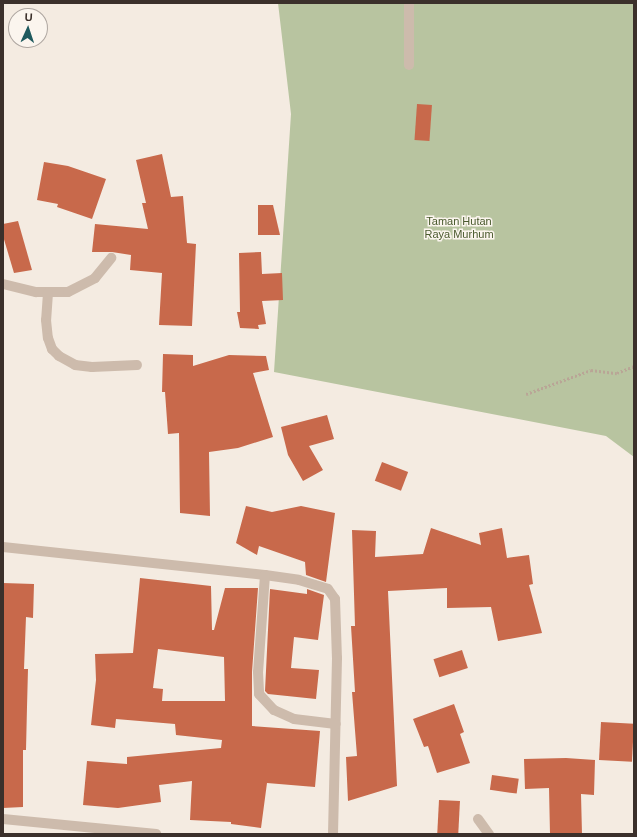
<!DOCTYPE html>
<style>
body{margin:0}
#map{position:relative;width:637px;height:837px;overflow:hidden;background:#f4ebe1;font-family:Helvetica,sans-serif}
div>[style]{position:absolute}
.green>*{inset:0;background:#b8c4a0}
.building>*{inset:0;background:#c8694b;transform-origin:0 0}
.path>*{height:2.5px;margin-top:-1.25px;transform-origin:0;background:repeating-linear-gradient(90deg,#b9a596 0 2px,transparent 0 4px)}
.minor>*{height:10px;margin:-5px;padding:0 5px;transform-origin:5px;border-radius:5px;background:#cdbbac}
span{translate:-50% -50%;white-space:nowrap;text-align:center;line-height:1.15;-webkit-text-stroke:3px #fbf5ee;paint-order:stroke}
.park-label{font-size:11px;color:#4a5a2e}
.frame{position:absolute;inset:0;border:4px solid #3b302b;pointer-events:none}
.north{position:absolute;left:8px;top:8px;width:40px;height:40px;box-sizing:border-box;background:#fbf5ee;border:1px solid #aea6a0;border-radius:50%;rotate:3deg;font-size:11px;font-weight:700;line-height:16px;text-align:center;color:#3b302b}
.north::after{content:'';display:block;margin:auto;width:14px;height:18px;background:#1f5a5e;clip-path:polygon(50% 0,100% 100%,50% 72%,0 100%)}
</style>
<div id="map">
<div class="green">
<div style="clip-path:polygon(278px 3px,634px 3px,634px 457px,606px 436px,274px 372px,291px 114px)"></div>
</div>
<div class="building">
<div style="left:417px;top:104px;width:15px;height:36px;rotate:4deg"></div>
<div style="clip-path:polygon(162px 154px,171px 197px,183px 196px,187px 243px,196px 244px,192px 326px,159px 325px,162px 273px,130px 270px,131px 255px,112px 252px,92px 252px,95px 224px,148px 229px,142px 203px,146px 203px,136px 160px)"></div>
<div style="clip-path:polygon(44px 162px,68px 166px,106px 179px,92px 219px,57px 207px,58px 204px,37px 200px)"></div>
<div style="clip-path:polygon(258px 205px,273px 205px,280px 235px,258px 235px)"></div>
<div style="clip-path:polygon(18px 221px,32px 270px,14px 273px,3px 236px,3px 224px)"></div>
<div style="clip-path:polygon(261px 252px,262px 274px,282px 273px,283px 300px,262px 301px,266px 324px,258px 325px,259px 329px,240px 328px,237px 312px,240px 312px,239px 253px)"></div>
<div style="clip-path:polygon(163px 354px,193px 355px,193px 366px,229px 355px,266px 356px,269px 370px,253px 373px,273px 437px,238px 448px,209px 452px,210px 516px,180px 513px,179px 433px,168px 434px,165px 392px,162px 392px)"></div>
<div style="clip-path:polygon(327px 415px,334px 439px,309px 446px,323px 470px,303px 481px,288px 455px,281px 427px)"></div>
<div style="left:382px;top:462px;width:28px;height:20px;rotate:21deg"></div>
<div style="clip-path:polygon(246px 506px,272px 512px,301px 506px,335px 513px,326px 582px,306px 575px,305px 562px,259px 546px,257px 555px,236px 543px)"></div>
<div style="clip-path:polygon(431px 528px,481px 545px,479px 533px,502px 528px,507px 558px,529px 555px,533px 584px,529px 585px,542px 633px,498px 641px,491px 607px,447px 608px,447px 588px,388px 591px,397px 786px,348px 801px,346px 757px,357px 756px,352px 692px,355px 692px,351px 626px,355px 626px,352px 530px,376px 531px,375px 557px,423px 554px)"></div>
<div style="clip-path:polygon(evenodd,140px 578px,211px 586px,212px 630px,214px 630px,225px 588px,258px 588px,252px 672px,252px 726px,320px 731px,315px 787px,267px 783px,261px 828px,231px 824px,231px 822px,190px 820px,192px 781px,159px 785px,161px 802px,118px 808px,83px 805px,87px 761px,127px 764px,127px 757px,221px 748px,222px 740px,176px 735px,175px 724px,116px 719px,115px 728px,91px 725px,96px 680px,95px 654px,133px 653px,140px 578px,158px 649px,224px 657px,225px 701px,162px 701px,163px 689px,153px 688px,158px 649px)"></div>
<div style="clip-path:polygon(3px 583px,34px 584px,33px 618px,26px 617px,24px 669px,28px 669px,27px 707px,26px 750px,23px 750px,23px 807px,3px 808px)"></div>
<div style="clip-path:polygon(270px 589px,307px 594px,307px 589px,324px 595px,318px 640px,294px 637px,291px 668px,319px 670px,316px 699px,268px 694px,265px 691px)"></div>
<div style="left:462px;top:650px;width:19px;height:30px;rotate:72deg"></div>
<div style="clip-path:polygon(454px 704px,464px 732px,460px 734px,470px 763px,437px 773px,428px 746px,424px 747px,413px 719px)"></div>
<div style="left:601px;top:722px;width:33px;height:38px;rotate:3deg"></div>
<div style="clip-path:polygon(566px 758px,595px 760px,594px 795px,581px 794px,582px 834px,550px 834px,549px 788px,525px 789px,524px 759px)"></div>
<div style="left:492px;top:775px;width:27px;height:15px;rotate:8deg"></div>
<div style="left:439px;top:800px;width:21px;height:34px;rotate:3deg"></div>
</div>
<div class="path">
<div style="left:526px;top:394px;width:69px;rotate:-20.3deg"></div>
<div style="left:591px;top:370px;width:26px;rotate:7deg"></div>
<div style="left:617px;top:373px;width:18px;rotate:-22deg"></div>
</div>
<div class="minor">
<div style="left:409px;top:65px;width:62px;rotate:-90deg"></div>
<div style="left:3px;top:284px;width:34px;rotate:14deg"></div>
<div style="left:36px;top:292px;width:32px"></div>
<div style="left:68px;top:292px;width:30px;rotate:-27deg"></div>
<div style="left:95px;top:278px;width:26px;rotate:-51deg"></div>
<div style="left:48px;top:293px;width:27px;rotate:94deg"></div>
<div style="left:46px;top:320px;width:18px;rotate:84deg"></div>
<div style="left:48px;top:338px;width:12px;rotate:70deg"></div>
<div style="left:52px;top:349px;width:10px;rotate:45deg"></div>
<div style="left:59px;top:356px;width:18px;rotate:29deg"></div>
<div style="left:75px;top:365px;width:17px;rotate:7deg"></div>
<div style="left:92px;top:367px;width:45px;rotate:-2.5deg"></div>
<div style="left:3px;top:547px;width:263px;rotate:6.1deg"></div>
<div style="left:265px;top:575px;width:34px;rotate:8deg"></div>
<div style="left:299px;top:580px;width:30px;rotate:17deg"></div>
<div style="left:328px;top:589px;width:12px;rotate:55deg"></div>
<div style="left:335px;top:599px;width:59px;rotate:88.1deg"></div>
<div style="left:337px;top:658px;width:176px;rotate:91.3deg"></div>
<div style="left:265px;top:575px;width:97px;rotate:94.1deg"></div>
<div style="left:258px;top:672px;width:22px;rotate:87deg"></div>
<div style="left:259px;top:694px;width:22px;rotate:47deg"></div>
<div style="left:274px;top:710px;width:22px;rotate:24deg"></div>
<div style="left:294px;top:719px;width:42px;rotate:6.8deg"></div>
<div style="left:3px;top:819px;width:154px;rotate:5.6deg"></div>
<div style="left:478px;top:819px;width:19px;rotate:54deg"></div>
</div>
<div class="park-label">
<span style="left:459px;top:228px">Taman Hutan<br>Raya Murhum</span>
</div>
<div class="frame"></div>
<div class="north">U</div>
</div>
